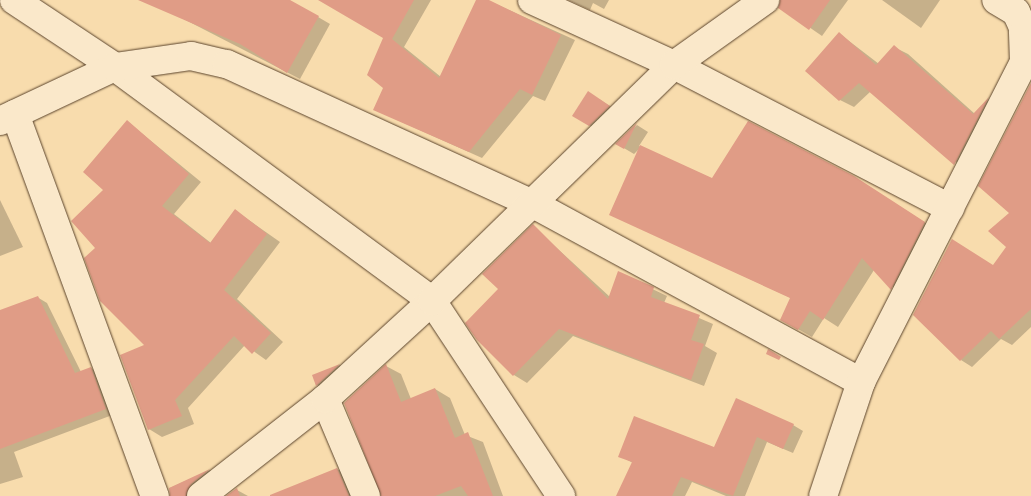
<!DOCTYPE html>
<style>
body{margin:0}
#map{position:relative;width:1031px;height:496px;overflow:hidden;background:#f8dcad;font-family:"Libre Bodoni",serif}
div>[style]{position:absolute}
.shadow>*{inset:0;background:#0003}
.building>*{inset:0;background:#e09c86}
.roads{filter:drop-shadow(0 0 1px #5b442c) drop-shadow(0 0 1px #5b442c)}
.minor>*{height:28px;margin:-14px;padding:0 14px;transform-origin:14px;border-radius:14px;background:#fae8ca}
span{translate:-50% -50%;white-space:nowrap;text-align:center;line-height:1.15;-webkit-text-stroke:4.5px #fae8ca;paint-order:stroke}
</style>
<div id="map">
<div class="shadow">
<div style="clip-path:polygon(177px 0,289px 0,330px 24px,300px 79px,172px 13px)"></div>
<div style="clip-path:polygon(351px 0,431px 0,404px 47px,441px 77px,478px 0,487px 0,575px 40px,545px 101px,533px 96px,482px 158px,375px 110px,385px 88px,385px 38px)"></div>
<div style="clip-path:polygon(568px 0,609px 0,604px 9px,593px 3px,590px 10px)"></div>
<div style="clip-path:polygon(781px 0,848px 0,822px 36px,780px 7px)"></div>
<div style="clip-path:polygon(882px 0,940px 0,921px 28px)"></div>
<div style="clip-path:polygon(840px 34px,879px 64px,894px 47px,908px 54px,975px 114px,989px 99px,1001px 106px,968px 172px,871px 91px,854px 107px,840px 100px)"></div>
<div style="clip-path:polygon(1031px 85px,1031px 327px,1012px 345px,1001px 339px,972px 367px,961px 360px,993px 266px,1008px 247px)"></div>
<div style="clip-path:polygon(599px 99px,619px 112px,599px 131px,589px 125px)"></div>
<div style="clip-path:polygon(128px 122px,201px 182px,174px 214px,211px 243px,236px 211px,280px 242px,237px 299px,283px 342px,266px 360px,245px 345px,188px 408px,194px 424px,162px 437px,149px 429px,147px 346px,96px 248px,105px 190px)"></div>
<div style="clip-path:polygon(637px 125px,648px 132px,639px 146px,713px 179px,868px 186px,938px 231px,905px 297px,874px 270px,838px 327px,824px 318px,812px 337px,782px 320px,791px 298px,610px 214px,640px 148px,634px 154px,617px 144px)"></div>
<div style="clip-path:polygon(0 200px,23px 247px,0 256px)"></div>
<div style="clip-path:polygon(533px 226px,610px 297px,619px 273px,667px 296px,664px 303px,713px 324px,705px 346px,717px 353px,704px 386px,573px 336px,527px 383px,514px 375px,467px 323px,499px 289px)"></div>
<div style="clip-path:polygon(37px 297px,47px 303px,81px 372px,91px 368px,101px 374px,115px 414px,14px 452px,23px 477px,0 484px,0 312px)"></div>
<div style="clip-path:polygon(340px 365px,355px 374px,333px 394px,317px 385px,313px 376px)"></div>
<div style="clip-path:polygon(386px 366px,401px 374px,411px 399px,435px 389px,450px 398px,465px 435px,483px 442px,503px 496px,382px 496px)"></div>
<div style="clip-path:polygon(793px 425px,803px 431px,793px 453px,767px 442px,745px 496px,726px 496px,692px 482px,685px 496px,617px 496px,633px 463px,620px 456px,715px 448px)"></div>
<div style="clip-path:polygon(337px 469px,352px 478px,361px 496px,270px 496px)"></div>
<div style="clip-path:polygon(210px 470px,224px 478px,204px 496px,171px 496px,170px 488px)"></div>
<div style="clip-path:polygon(237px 490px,248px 496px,228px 496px)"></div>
</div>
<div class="building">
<div style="clip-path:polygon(138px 0,290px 0,319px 16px,287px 73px,240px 44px)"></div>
<div style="clip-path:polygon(318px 0,414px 0,392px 39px,439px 78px,476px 0,489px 0,561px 35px,532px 95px,520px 89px,469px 152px,373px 110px,383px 88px,367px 75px,383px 38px)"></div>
<div style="clip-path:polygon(780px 0,830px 0,809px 30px,778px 8px)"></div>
<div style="clip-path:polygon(839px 32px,876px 65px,894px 45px,973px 114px,989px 97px,954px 165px,859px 83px,839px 101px,805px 71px)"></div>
<div style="clip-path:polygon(1031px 83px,1031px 309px,999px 339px,991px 331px,960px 361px,913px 315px,952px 239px,993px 265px,1006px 247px,988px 231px,1009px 213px,978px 186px)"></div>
<div style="clip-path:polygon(588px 91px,610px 106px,589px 126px,572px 116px)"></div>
<div style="clip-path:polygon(127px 120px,189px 174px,162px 206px,210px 243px,235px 209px,267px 234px,224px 290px,271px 333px,252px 354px,234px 336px,175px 400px,182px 416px,148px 430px,120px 355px,144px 345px,100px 301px,84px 258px,95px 248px,71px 221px,103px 190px,83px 172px)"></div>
<div style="clip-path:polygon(748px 121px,854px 176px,925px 222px,891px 290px,862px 258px,823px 320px,810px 311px,798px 330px,780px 320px,790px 298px,609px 215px,640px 145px,712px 178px)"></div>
<div style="clip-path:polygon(637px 123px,624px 149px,615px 144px)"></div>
<div style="clip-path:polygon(533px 224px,608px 299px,618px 271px,654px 287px,651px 297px,700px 315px,691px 340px,704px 344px,691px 380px,559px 329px,513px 376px,477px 340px,465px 323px,498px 289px,482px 274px)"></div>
<div style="clip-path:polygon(38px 296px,75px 373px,91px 367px,106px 409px,0 449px,0 310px)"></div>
<div style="clip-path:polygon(768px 349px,781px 357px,779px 360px,766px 354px)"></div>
<div style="clip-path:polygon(340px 364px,316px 386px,312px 375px)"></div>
<div style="clip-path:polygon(386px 364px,401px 402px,435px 388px,455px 438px,468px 432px,493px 496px,468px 496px,461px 486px,435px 496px,381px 496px,344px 403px)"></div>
<div style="clip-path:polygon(736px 398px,794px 424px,783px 449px,757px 437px,733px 496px,681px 477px,672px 496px,616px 496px,632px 462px,618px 457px,634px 416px,714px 447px)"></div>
<div style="clip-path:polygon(337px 468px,349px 496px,270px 496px,270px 495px)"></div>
<div style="clip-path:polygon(210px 469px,191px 484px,186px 496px,170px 496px,169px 488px)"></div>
<div style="clip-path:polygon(237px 488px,240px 496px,226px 496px)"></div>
</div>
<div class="roads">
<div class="minor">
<div style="left:14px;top:0;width:121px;rotate:33.6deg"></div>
<div style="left:115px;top:67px;width:394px;rotate:36.4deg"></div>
<div style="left:432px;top:301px;width:234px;rotate:56.5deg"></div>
<div style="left:532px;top:0;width:156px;rotate:24.6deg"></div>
<div style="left:674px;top:65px;width:311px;rotate:27.4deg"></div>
<div style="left:15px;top:114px;width:407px;rotate:69.9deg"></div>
<div style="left:0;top:121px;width:127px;rotate:-25.2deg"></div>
<div style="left:115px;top:67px;width:77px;rotate:-8.2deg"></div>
<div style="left:191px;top:56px;width:37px;rotate:13deg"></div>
<div style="left:227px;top:64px;width:339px;rotate:24.6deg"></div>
<div style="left:535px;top:205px;width:371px;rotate:28.5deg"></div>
<div style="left:861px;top:382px;width:120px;rotate:108.4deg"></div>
<div style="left:861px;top:382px;width:359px;rotate:-63deg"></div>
<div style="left:1024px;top:62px;width:35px;rotate:-92deg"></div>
<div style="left:1023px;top:27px;width:17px;rotate:-115deg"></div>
<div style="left:1016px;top:12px;width:23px;rotate:-149deg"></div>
<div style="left:325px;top:399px;width:105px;rotate:67.1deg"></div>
<div style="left:201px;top:496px;width:157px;rotate:-38deg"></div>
<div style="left:325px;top:399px;width:145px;rotate:-42.5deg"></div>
<div style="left:432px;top:301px;width:338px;rotate:-44.3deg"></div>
<div style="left:674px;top:65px;width:112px;rotate:-35.5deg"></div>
</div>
</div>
</div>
